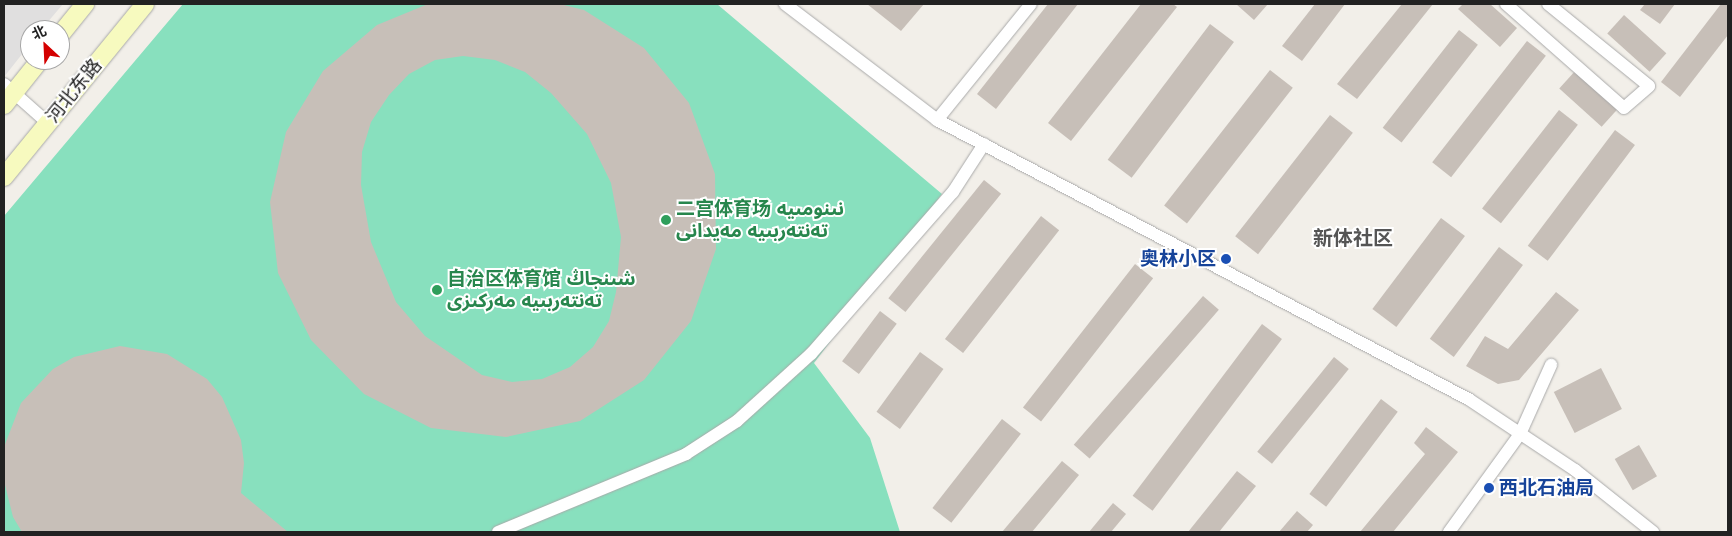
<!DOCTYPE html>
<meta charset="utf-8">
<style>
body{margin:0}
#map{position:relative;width:1732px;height:536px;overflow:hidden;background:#f2efe9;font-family:Jost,"Noto Sans Arabic","Noto Sans SC",sans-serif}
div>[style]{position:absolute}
.residential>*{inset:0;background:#e0dfdf}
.pitch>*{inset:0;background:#88e0be}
.building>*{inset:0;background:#c7bfb8;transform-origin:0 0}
.roads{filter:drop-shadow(0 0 1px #a9a9a9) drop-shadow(0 0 1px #a9a9a9)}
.street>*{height:12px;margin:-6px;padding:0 6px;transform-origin:6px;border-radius:6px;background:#fff}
.secondary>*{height:18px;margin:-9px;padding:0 9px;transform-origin:9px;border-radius:9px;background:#f7fabf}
.dots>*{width:14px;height:14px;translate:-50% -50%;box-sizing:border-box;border:2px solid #fff;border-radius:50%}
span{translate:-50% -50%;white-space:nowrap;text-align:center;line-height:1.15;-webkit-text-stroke:4px #fff;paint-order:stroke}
.street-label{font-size:19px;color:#222}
.leisure-label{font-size:19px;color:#27864d;font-weight:700}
.left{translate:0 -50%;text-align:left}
.transit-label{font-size:19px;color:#164399;font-weight:700}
.right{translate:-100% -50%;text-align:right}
.neighbourhood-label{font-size:20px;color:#555;font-weight:700}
.frame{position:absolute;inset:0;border:5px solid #222;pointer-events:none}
.north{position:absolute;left:20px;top:20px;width:50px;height:50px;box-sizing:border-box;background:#fff;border:1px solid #a7a7a7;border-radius:50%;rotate:335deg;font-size:14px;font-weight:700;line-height:20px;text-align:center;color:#222}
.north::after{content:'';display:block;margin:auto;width:18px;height:22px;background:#d40000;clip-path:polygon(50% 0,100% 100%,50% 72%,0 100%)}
</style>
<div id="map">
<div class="residential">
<div style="clip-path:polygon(4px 4px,63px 4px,41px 30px,30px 30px,30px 44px,4px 77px)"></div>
</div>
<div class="pitch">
<div style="clip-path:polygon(183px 4px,717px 4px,942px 194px,814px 363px,870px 438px,900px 532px,4px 532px,4px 216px)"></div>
</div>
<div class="building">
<div style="clip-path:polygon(evenodd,428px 4px,560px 4px,584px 10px,644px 48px,689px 103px,715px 174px,716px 249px,691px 321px,644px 380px,580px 421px,506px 437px,431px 428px,364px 394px,311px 340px,278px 273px,270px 202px,286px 132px,323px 71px,377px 25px,428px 4px,463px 56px,495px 60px,525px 72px,551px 93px,587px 134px,611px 183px,621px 237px,616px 292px,609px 321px,593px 347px,570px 367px,542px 379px,512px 382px,482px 375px,425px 336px,396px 302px,371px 242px,361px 185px,362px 152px,371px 122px,389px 95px,409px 74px,435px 60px,463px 56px)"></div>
<div style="clip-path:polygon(867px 4px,924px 4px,901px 31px)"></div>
<div style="clip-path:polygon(1048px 4px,1078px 4px,996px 109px,977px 94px)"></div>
<div style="clip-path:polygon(1141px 4px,1173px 4px,1177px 7px,1071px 141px,1048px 123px)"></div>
<div style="clip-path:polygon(1236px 4px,1268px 4px,1254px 20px)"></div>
<div style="clip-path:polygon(1315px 4px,1345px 4px,1302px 61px,1282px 46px)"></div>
<div style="clip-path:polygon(1402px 4px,1433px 4px,1357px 99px,1337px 84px)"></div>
<div style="clip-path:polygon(1463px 4px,1490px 4px,1517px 28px,1500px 47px,1458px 9px)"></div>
<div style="clip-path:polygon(1645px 4px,1675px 4px,1660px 24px,1640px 10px)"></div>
<div style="clip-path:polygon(1721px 4px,1728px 4px,1728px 35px,1680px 97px,1661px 82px)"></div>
<div style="left:1624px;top:15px;width:57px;height:25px;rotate:42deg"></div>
<div style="left:1210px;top:24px;width:30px;height:170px;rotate:37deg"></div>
<div style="left:1459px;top:30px;width:24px;height:124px;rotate:38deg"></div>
<div style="left:1527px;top:41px;width:24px;height:154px;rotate:38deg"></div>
<div style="left:1270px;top:70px;width:29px;height:172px;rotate:38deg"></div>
<div style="left:1576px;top:70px;width:57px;height:25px;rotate:42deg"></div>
<div style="left:1559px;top:110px;width:24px;height:125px;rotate:38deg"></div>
<div style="left:1330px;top:115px;width:29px;height:154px;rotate:38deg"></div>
<div style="left:1615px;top:130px;width:25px;height:145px;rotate:37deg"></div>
<div style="left:984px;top:180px;width:22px;height:152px;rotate:39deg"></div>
<div style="left:1041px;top:216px;width:23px;height:156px;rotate:38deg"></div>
<div style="left:1441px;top:218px;width:30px;height:114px;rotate:37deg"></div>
<div style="left:1499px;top:247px;width:30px;height:115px;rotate:37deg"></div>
<div style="left:1135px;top:264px;width:23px;height:182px;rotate:38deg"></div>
<div style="clip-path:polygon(1556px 292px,1579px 310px,1519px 380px,1498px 384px,1466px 366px,1485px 336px,1508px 349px)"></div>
<div style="left:1203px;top:296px;width:21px;height:197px;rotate:41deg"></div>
<div style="left:880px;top:311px;width:21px;height:63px;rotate:37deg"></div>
<div style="left:1262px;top:324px;width:25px;height:215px;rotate:37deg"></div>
<div style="clip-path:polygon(120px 346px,167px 354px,207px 379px,222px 397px,241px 440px,244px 463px,241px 493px,288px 532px,22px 532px,13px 517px,4px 481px,4px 447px,21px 403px,53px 369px,74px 357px)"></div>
<div style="left:920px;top:352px;width:29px;height:74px;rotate:36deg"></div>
<div style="left:1334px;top:357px;width:19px;height:122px;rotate:39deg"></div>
<div style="left:1601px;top:368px;width:46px;height:53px;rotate:63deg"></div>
<div style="left:1381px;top:399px;width:21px;height:119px;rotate:37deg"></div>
<div style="left:1002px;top:419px;width:24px;height:113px;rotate:38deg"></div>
<div style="clip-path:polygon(1426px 427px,1458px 452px,1393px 532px,1360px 532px,1425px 454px,1414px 443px)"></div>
<div style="left:1639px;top:445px;width:36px;height:28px;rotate:60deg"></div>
<div style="clip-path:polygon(1062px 461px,1079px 475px,1032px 532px,1002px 532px)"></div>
<div style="clip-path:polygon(1237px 471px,1256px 486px,1219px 532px,1188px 532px)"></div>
<div style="clip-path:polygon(1113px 503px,1126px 514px,1111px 532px,1089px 532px)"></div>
<div style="clip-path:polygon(1297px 511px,1313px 525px,1307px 532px,1279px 532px)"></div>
</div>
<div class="roads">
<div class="street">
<div style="left:785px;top:4px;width:191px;rotate:37.3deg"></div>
<div style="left:937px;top:120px;width:602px;rotate:27.71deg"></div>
<div style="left:1470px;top:400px;width:126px;rotate:33.7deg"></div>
<div style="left:1575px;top:470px;width:100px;rotate:38.5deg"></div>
<div style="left:1506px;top:4px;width:157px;rotate:41.4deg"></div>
<div style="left:1624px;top:108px;width:33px;rotate:-41deg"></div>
<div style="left:1649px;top:86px;width:130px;rotate:-140.9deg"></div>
<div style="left:4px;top:84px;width:59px;rotate:41.6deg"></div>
<div style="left:937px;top:120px;width:149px;rotate:-51deg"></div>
<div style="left:498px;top:532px;width:204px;rotate:-22.5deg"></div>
<div style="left:686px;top:454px;width:61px;rotate:-32.9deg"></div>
<div style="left:737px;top:421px;width:100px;rotate:-42.2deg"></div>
<div style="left:811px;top:354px;width:215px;rotate:-48.8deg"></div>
<div style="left:953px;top:192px;width:57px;rotate:-57.1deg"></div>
<div style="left:1449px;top:532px;width:121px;rotate:-54.1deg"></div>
<div style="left:1520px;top:434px;width:76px;rotate:-65.8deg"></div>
</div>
<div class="secondary">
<div style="left:60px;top:35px;width:40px;rotate:-51deg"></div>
<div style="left:4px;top:105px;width:58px;rotate:-51.3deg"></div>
<div style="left:4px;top:177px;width:223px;rotate:-50.8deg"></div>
</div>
</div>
<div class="dots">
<div style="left:666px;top:220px;background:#2e9e5b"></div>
<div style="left:1226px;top:259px;background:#1a4fb4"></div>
<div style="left:437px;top:290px;background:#2e9e5b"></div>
<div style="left:1489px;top:488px;background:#1a4fb4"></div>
</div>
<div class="street-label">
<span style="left:74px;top:91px;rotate:-51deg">河北东路</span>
</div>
<div class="leisure-label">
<span class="left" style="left:676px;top:220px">二宫体育场 نىنومىيە<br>تەنتەربىيە مەيدانى</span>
<span class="left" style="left:447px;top:290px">自治区体育馆 شىنجاڭ<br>تەنتەربىيە مەركىزى</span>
</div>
<div class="transit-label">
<span class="right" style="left:1216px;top:259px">奥林小区</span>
<span class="left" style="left:1499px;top:488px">西北石油局</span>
</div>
<div class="neighbourhood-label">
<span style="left:1353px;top:238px">新体社区</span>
</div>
<div class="frame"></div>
<div class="north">北</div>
</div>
